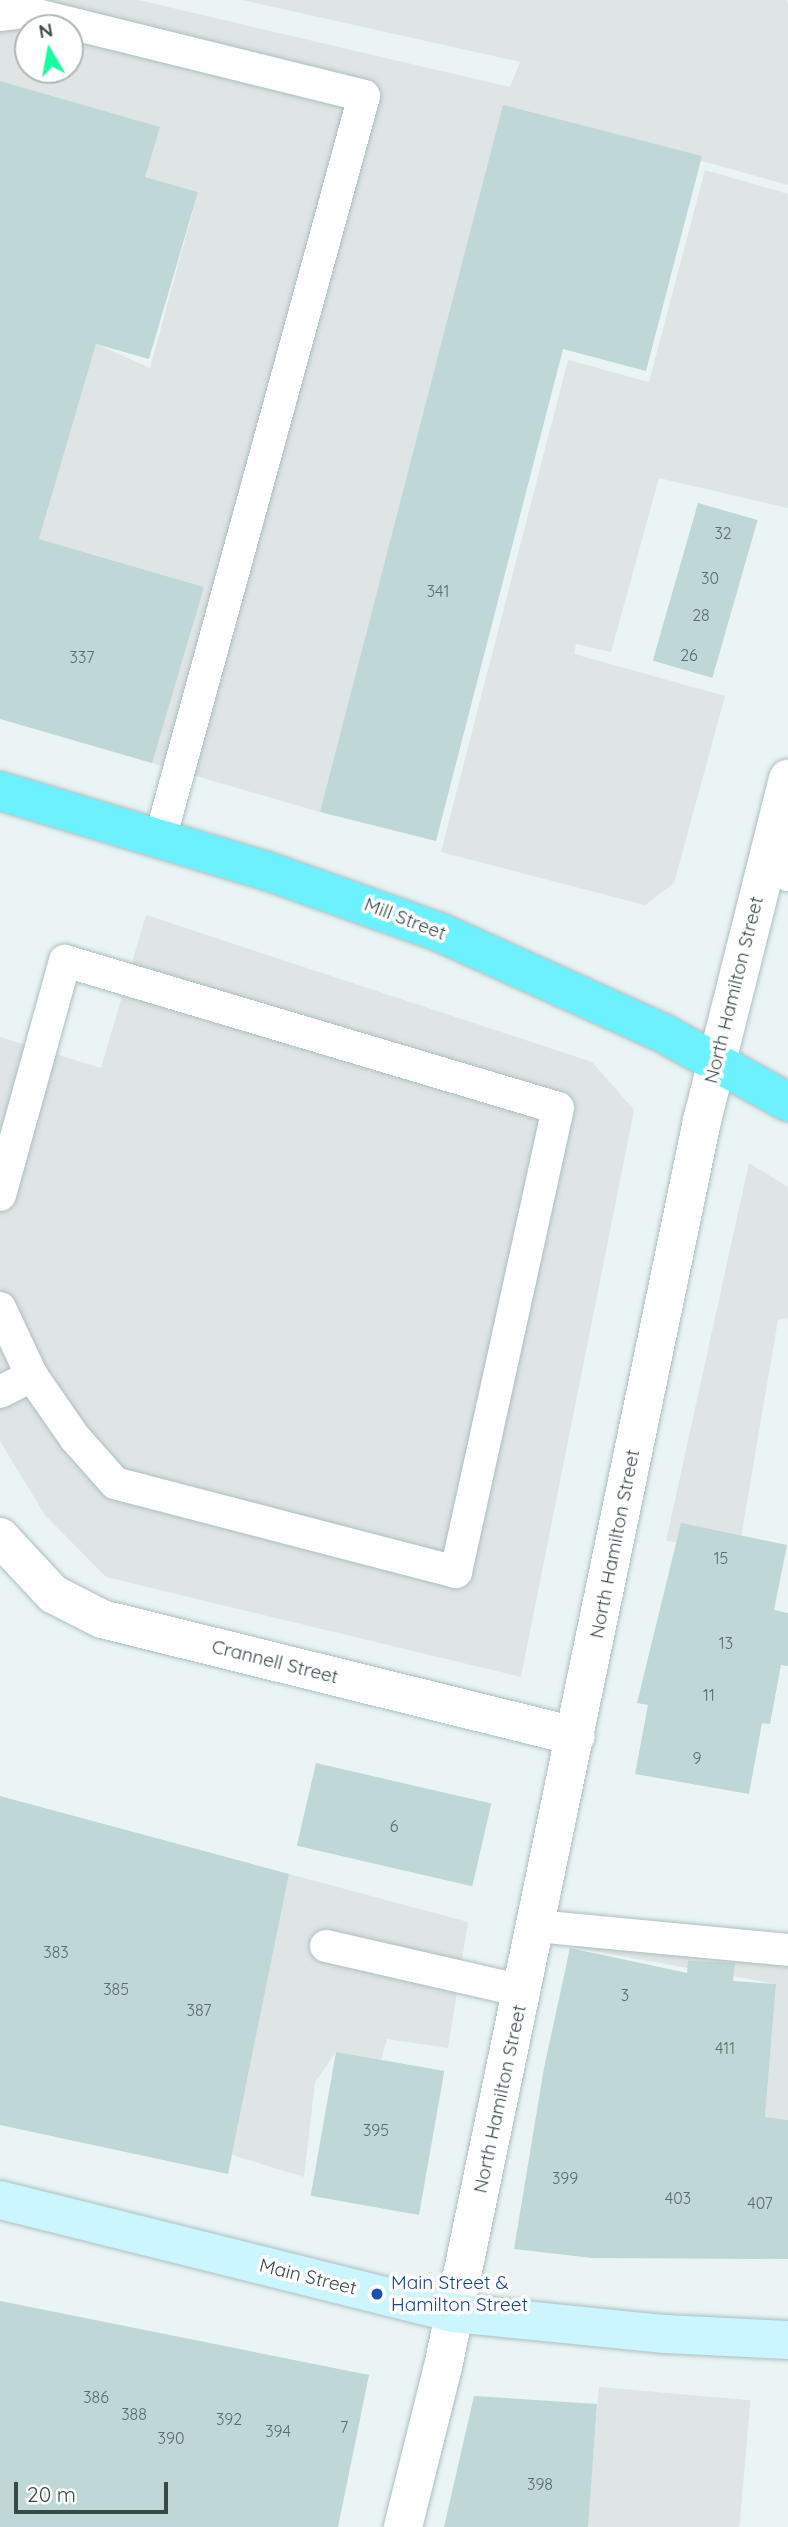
<!DOCTYPE html>
<style>
body{margin:0}
#map{position:relative;width:788px;height:2527px;overflow:hidden;background:#eaf4f5;font-family:Quicksand,sans-serif}
div>[style]{position:absolute}
.parking>*{inset:0;background:#dfe4e4;transform-origin:0 0}
.building>*{inset:0;background:#bfd7d7;transform-origin:0 0}
.roads{filter:drop-shadow(0 0 2px #acbfc1) drop-shadow(0 0 2px #acbfc1)}
.lane>*{height:32px;margin:-16px;padding:0 16px;transform-origin:16px;border-radius:16px;background:#fff}
.street>*{height:38px;margin:-19px;padding:0 19px;transform-origin:19px;border-radius:19px;background:#fff}
.secondary>*{height:38px;margin:-19px;padding:0 19px;transform-origin:19px;border-radius:19px;background:#cbf5ff}
.highway>*{height:38px;margin:-19px;padding:0 19px;transform-origin:19px;border-radius:19px;background:#6cf1ff}
.dots>*{width:19px;height:19px;translate:-50% -50%;box-sizing:border-box;border:4px solid #fff;border-radius:50%}
span{translate:-50% -50%;white-space:nowrap;text-align:center;line-height:1.15;-webkit-text-stroke:7px #fff;paint-order:stroke}
.number-label{font-size:16px;color:#5a6c6d}
.number-label span{-webkit-text-stroke-width:0}
.street-label{font-size:19px;color:#38494a}
.transit-label{font-size:19px;color:#164399}
.left{translate:0 -50%;text-align:left}
.north{position:absolute;left:14px;top:14px;width:70px;height:70px;box-sizing:border-box;background:#fff;border:2px solid #afb6b7;border-radius:50%;rotate:350deg;font-size:19px;font-weight:700;line-height:28px;text-align:center;color:#38494a}
.north::after{content:'';display:block;margin:auto;width:24px;height:32px;background:#19fe9d;clip-path:polygon(50% 0,100% 100%,50% 72%,0 100%)}
.scale{position:absolute;left:14px;top:2482px;width:154px;height:32px;box-sizing:border-box;border:4px solid #38494a;border-top:0;padding-left:9px;font-size:21px;line-height:24px;white-space:nowrap;color:#38494a;-webkit-text-stroke:5px #fff;paint-order:stroke}
</style>
<div id="map">
<div class="parking">
<div style="clip-path:polygon(evenodd,0 0,138px 0,510px 87px,520px 62px,242px 0,786px 0,788px 4px,788px 185px,504px 106px,320px 812px,141px 760px,204px 587px,39px 539px,96px 344px,150px 368px,198px 192px,145px 177px,159px 127px,0 81px,0 0,28px 28px,70px 28px,70px 70px,28px 70px,28px 28px)"></div>
<div style="clip-path:polygon(705px 170px,788px 194px,788px 508px,659px 478px,611px 652px,576px 644px,574px 654px,725px 696px,674px 883px,645px 905px,441px 852px,568px 360px,649px 382px)"></div>
<div style="clip-path:polygon(146px 915px,592px 1062px,634px 1110px,521px 1677px,106px 1577px,45px 1515px,0 1441px,0 1037px,101px 1068px)"></div>
<div style="clip-path:polygon(749px 1163px,788px 1187px,788px 1318px,778px 1320px,739px 1549px,666px 1541px)"></div>
<div style="clip-path:polygon(289px 1874px,468px 1922px,448px 2048px,387px 2039px,381px 2060px,336px 2052px,315px 2082px,304px 2177px,232px 2155px)"></div>
<div style="clip-path:polygon(579px 1919px,788px 1940px,788px 2120px,765px 2117px,776px 1984px,571px 1947px)"></div>
<div style="left:599px;top:2387px;width:152px;height:140px;rotate:5deg"></div>
</div>
<div class="building">
<div style="clip-path:polygon(0 81px,160px 127px,145px 177px,198px 192px,149px 359px,96px 344px,39px 539px,204px 587px,152px 763px,0 719px)"></div>
<div style="clip-path:polygon(503px 105px,702px 156px,646px 371px,563px 349px,436px 841px,320px 812px)"></div>
<div style="left:698px;top:503px;width:62px;height:164px;rotate:16deg"></div>
<div style="clip-path:polygon(681px 1523px,787px 1545px,774px 1610px,788px 1613px,788px 1666px,781px 1665px,770px 1724px,762px 1723px,749px 1794px,635px 1774px,648px 1705px,637px 1703px)"></div>
<div style="left:316px;top:1763px;width:180px;height:85px;rotate:13deg"></div>
<div style="clip-path:polygon(0 1796px,289px 1874px,228px 2174px,0 2125px)"></div>
<div style="clip-path:polygon(570px 1948px,687px 1973px,688px 1961px,735px 1963px,733px 1981px,776px 1984px,765px 2117px,788px 2120px,788px 2259px,592px 2258px,514px 2249px,544px 2068px)"></div>
<div style="left:336px;top:2052px;width:110px;height:146px;rotate:10deg"></div>
<div style="clip-path:polygon(0 2301px,369px 2375px,338px 2527px,0 2527px)"></div>
<div style="clip-path:polygon(474px 2396px,597px 2404px,588px 2527px,444px 2527px)"></div>
</div>
<div class="roads">
<div class="lane">
<div style="left:0;top:15px;width:25px;rotate:-7deg"></div>
<div style="left:25px;top:12px;width:349px;rotate:13.9deg"></div>
<div style="left:364px;top:96px;width:770px;rotate:105.35deg"></div>
<div style="left:766px;top:863px;width:25px;rotate:29deg"></div>
<div style="left:0;top:1195px;width:243px;rotate:-74.5deg"></div>
<div style="left:65px;top:961px;width:514px;rotate:16.6deg"></div>
<div style="left:558px;top:1108px;width:475px;rotate:102.4deg"></div>
<div style="left:456px;top:1572px;width:352px;rotate:-165.4deg"></div>
<div style="left:115px;top:1483px;width:60px;rotate:-131.6deg"></div>
<div style="left:75px;top:1438px;width:75px;rotate:-124.7deg"></div>
<div style="left:32px;top:1376px;width:75px;rotate:-115.2deg"></div>
<div style="left:0;top:1392px;width:36px;rotate:-27deg"></div>
<div style="left:536px;top:1926px;width:253px;rotate:5.4deg"></div>
<div style="left:326px;top:1946px;width:201px;rotate:12.9deg"></div>
</div>
<div class="street">
<div style="left:0;top:1537px;width:78px;rotate:47.1deg"></div>
<div style="left:53px;top:1594px;width:55px;rotate:27deg"></div>
<div style="left:102px;top:1619px;width:488px;rotate:13.9deg"></div>
<div style="left:403px;top:2527px;width:165px;rotate:-76deg"></div>
<div style="left:443px;top:2367px;width:1273px;rotate:-78.26deg"></div>
<div style="left:702px;top:1121px;width:353px;rotate:-75.9deg"></div>
</div>
<div class="secondary">
<div style="left:0;top:2200px;width:468px;rotate:14deg"></div>
<div style="left:454px;top:2313px;width:212px;rotate:5.7deg"></div>
<div style="left:665px;top:2334px;width:123px;rotate:2.8deg"></div>
</div>
<div class="highway">
<div style="left:0;top:791px;width:279px;rotate:16.7deg"></div>
<div style="left:267px;top:871px;width:182px;rotate:19.5deg"></div>
<div style="left:439px;top:932px;width:246px;rotate:24.3deg"></div>
<div style="left:663px;top:1033px;width:143px;rotate:28.9deg"></div>
</div>
</div>
<div class="dots">
<div style="left:377px;top:2294px;background:#1a4fb4"></div>
</div>
<div class="number-label">
<span style="left:723px;top:533px">32</span>
<span style="left:710px;top:578px">30</span>
<span style="left:438px;top:591px">341</span>
<span style="left:701px;top:615px">28</span>
<span style="left:689px;top:655px">26</span>
<span style="left:82px;top:657px">337</span>
<span style="left:721px;top:1558px">15</span>
<span style="left:726px;top:1643px">13</span>
<span style="left:709px;top:1695px">11</span>
<span style="left:697px;top:1758px">9</span>
<span style="left:394px;top:1826px">6</span>
<span style="left:56px;top:1952px">383</span>
<span style="left:116px;top:1989px">385</span>
<span style="left:625px;top:1995px">3</span>
<span style="left:199px;top:2010px">387</span>
<span style="left:725px;top:2048px">411</span>
<span style="left:376px;top:2130px">395</span>
<span style="left:565px;top:2178px">399</span>
<span style="left:678px;top:2198px">403</span>
<span style="left:760px;top:2203px">407</span>
<span style="left:96px;top:2397px">386</span>
<span style="left:134px;top:2414px">388</span>
<span style="left:229px;top:2419px">392</span>
<span style="left:344px;top:2427px">7</span>
<span style="left:278px;top:2431px">394</span>
<span style="left:171px;top:2438px">390</span>
<span style="left:540px;top:2484px">398</span>
</div>
<div class="street-label">
<span style="left:405px;top:919px;rotate:21deg">Mill Street</span>
<span style="left:734px;top:990px;rotate:-76deg">North Hamilton Street</span>
<span style="left:615px;top:1544px;rotate:-79deg">North Hamilton Street</span>
<span style="left:275px;top:1662px;rotate:14deg">Crannell Street</span>
<span style="left:500px;top:2099px;rotate:-78deg">North Hamilton Street</span>
<span style="left:308px;top:2277px;rotate:14deg">Main Street</span>
</div>
<div class="transit-label">
<span class="left" style="left:391px;top:2294px">Main Street &amp;<br>Hamilton Street</span>
</div>
<div class="north">N</div>
<div class="scale">20 m</div>
</div>
